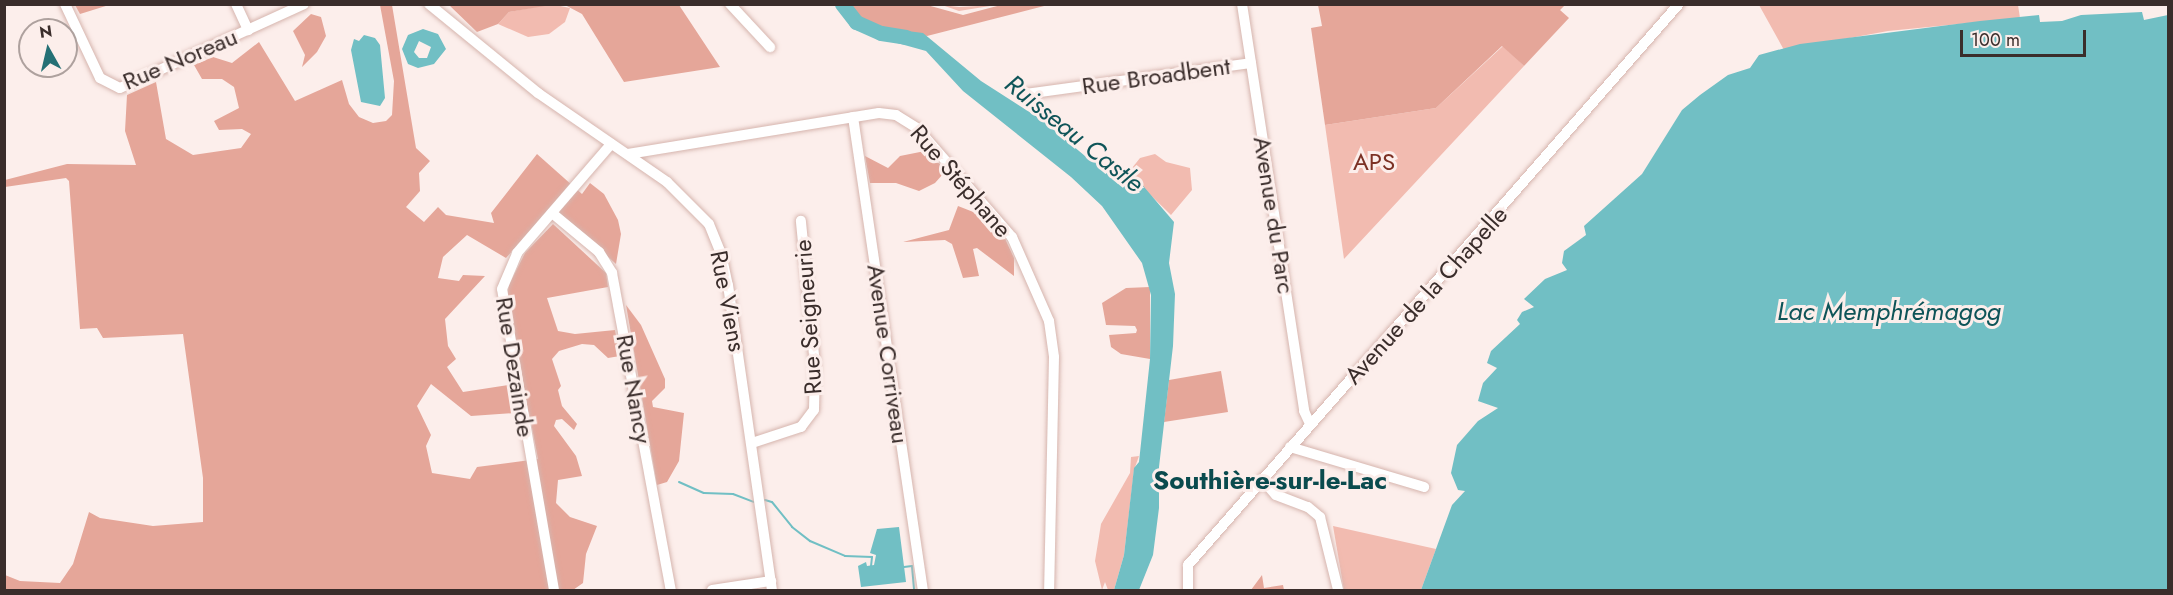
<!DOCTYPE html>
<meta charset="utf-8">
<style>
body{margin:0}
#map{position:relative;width:2173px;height:595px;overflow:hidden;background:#fceeeb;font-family:Jost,sans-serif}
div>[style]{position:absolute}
.green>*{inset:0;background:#f2bbb0}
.forest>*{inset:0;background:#e5a699}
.water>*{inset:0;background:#71bfc4}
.stream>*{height:2px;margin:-1px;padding:0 1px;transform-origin:1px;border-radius:1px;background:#71bfc4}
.river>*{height:15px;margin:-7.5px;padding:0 7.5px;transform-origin:7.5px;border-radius:7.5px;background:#71bfc4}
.roads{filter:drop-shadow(0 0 2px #d6b5ae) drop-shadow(0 0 2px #d6b5ae)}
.minor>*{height:10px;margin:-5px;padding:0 5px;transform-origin:5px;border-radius:5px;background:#fff}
span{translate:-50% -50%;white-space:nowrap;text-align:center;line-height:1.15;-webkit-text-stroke:6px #fceeeb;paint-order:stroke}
.street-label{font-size:24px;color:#3a2d2b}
.park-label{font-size:24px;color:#7c3124}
.water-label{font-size:26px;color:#0e5458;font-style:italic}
.neighbourhood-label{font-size:26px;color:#0a4b4e;font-weight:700}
.frame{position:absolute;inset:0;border:6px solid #3a2d2b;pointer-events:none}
.north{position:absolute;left:18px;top:18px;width:60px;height:60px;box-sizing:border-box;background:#fceeeb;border:2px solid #aea19e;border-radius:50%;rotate:352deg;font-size:16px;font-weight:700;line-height:24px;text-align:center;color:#3a2d2b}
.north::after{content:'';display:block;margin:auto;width:21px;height:27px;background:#257075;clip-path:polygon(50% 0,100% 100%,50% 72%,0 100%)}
.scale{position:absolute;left:1960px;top:30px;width:126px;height:27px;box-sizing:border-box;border:3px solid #3a2d2b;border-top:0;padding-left:8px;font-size:18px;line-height:21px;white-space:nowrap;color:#3a2d2b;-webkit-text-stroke:4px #fceeeb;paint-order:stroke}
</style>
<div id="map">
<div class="green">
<div style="clip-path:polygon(551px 4px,570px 8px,565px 22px,549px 34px,528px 37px,498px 24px,509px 12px)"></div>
<div style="clip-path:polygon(942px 5px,959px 7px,996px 5px,959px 11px)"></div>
<div style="clip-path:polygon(1759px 5px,2018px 5px,2020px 18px,1888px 31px,1784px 50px)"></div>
<div style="clip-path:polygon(1503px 46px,1524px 66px,1344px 259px,1325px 125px,1436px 108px)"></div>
<div style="clip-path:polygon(1155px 154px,1166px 162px,1190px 168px,1192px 190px,1171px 215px,1128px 173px,1140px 158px)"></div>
<div style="clip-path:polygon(1139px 456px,1134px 470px,1124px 555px,1114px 590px,1108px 590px,1105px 582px,1102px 590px,1095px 561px,1101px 524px,1130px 473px,1131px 457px)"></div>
<div style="clip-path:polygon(1333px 526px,1436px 549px,1421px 590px,1344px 590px)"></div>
</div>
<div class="forest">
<div style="clip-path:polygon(75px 5px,109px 5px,80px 14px)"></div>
<div style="clip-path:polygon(evenodd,380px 5px,392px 5px,416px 148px,430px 161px,419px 173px,420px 191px,406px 207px,424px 222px,438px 207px,446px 215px,494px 223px,491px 213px,537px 154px,582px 194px,590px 183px,604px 194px,618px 220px,621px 234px,616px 264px,552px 206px,506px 258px,467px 235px,443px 257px,438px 278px,459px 281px,463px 275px,485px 276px,445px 319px,448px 346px,456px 359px,447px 367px,463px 392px,521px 383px,507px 298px,509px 285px,525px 253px,553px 224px,606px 273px,608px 287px,547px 298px,558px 331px,575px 334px,615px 330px,620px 356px,608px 358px,594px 345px,582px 344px,559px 351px,552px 359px,561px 386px,558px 390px,562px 406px,577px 424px,574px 430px,562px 419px,556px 420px,554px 426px,576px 456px,582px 476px,558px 480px,556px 503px,570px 517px,597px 526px,586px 554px,583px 583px,573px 590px,5px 590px,5px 575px,20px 581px,60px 583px,73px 564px,89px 512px,100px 518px,153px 526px,203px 522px,203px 478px,183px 334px,103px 338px,97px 328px,80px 329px,69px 181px,66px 178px,5px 187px,5px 180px,67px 164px,136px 165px,125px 131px,127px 95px,156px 82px,166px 139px,193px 155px,241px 148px,251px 134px,242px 129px,219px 130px,214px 121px,239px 108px,234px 87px,222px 79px,202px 79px,194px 65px,213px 57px,232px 63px,259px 42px,295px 101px,342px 80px,349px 104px,359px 117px,373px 123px,386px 121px,392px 115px,394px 81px,380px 5px,431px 384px,471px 416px,529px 412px,538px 459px,477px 467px,470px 479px,432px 473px,426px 446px,431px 435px,417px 406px,431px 384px)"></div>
<div style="clip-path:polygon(449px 5px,551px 5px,509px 12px,498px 24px,477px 32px)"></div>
<div style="clip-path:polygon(565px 5px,679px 5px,720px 67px,624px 82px,582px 14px)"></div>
<div style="clip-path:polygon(842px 5px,927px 5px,963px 15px,1001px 5px,1048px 5px,927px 36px,892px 29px,887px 34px,881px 33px,856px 22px)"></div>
<div style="clip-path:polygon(1318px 5px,1565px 5px,1560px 10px,1569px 18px,1524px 66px,1502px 46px,1436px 108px,1325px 125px,1311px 28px,1322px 26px)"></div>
<div style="clip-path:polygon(311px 14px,321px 17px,326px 36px,317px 52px,302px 67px,305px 55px,293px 31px)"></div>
<div style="clip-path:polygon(925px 151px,942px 166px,943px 174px,935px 183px,919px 191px,896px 183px,870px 183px,865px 156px,888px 168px,900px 156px)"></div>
<div style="clip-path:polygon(958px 206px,981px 215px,1002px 232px,1014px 258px,1014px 276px,977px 248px,973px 249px,979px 276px,963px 278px,952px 244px,945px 240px,903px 242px,949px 230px)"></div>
<div style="clip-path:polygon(1150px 287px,1150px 359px,1121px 354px,1111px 347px,1109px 335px,1136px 333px,1137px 330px,1135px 326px,1106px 325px,1102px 303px,1126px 288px)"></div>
<div style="clip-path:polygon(626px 305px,641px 325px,665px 379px,665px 388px,652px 401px,653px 407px,684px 413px,679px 461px,667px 482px,657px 485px)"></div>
<div style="clip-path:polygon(1221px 371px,1228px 412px,1164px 422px,1169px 380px)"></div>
<div style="clip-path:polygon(1262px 575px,1264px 588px,1283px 585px,1284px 590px,1251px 590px)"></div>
</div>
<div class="water">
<div style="clip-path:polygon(2142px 12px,2144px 20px,2168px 15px,2168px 590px,1421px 590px,1452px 505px,1465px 491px,1458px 490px,1451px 473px,1457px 445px,1478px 421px,1498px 408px,1478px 401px,1483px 383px,1497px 368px,1487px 363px,1491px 351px,1520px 324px,1517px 320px,1522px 312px,1534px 307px,1524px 299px,1545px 279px,1567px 270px,1562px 263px,1564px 251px,1586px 235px,1584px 226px,1642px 174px,1682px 110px,1700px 95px,1728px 75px,1750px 68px,1759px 55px,1800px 44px,1980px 21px,2039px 15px,2040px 22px,2062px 21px,2081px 15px)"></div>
<div style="clip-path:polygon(evenodd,423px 29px,438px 34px,446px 49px,434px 64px,418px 68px,408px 64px,402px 49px,408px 35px,423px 29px,419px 41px,431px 47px,427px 58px,419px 58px,414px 52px,419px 41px)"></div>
<div style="clip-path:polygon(892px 29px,923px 33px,981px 81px,1042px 120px,1085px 156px,1110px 168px,1117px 161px,1117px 171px,1133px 174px,1174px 222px,1169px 263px,1175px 294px,1173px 346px,1159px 467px,1159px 508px,1153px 555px,1139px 590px,1114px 590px,1124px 555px,1134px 468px,1139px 462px,1150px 359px,1151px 295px,1142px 263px,1102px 206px,1071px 177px,963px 91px,926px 51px,890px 41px,887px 34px)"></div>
<div style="clip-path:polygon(364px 35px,375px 38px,380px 45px,385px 98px,380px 106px,361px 102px,351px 50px,354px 39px,359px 41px)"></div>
<div style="clip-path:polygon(899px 527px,906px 582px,861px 587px,858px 566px,866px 562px,867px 566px,874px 565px,876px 555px,870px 553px,877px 529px)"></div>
</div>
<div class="stream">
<div style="left:679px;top:482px;width:27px;rotate:24deg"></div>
<div style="left:704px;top:493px;width:29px;rotate:2deg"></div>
<div style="left:733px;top:494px;width:22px;rotate:21deg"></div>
<div style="left:765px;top:500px;width:7px;rotate:16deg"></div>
<div style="left:772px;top:502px;width:32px;rotate:51deg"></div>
<div style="left:792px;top:527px;width:23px;rotate:38deg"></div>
<div style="left:810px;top:541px;width:38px;rotate:23deg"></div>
<div style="left:845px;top:556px;width:27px;rotate:2deg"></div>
<div style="left:872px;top:557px;width:10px;rotate:96deg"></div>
<div style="left:904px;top:567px;width:8px;rotate:-7deg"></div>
<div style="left:912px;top:566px;width:24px;rotate:85deg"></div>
</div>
<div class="river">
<div style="left:842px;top:4px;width:23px;rotate:52deg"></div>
<div style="left:856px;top:22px;width:27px;rotate:24deg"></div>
<div style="left:881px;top:33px;width:25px;rotate:9deg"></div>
</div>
<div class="roads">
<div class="minor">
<div style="left:65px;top:4px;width:82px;rotate:64.7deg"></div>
<div style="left:100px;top:78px;width:22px;rotate:27deg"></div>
<div style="left:120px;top:88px;width:202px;rotate:-24.5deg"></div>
<div style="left:236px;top:4px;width:29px;rotate:65deg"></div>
<div style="left:429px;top:4px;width:141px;rotate:39.2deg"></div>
<div style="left:538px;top:93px;width:157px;rotate:34.6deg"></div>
<div style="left:667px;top:182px;width:59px;rotate:45deg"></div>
<div style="left:709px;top:224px;width:31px;rotate:68deg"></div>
<div style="left:721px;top:253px;width:33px;rotate:78deg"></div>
<div style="left:728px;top:285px;width:308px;rotate:81.8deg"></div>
<div style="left:730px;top:4px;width:59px;rotate:47.1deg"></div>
<div style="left:1242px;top:4px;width:412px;rotate:81.3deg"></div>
<div style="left:1304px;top:411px;width:14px;rotate:65deg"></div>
<div style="left:1025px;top:94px;width:228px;rotate:-7.8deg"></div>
<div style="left:853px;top:117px;width:478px;rotate:81.6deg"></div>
<div style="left:628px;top:154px;width:254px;rotate:-9.3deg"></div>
<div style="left:879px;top:113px;width:17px;rotate:7deg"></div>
<div style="left:896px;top:115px;width:26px;rotate:32deg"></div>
<div style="left:918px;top:129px;width:143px;rotate:49deg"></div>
<div style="left:1012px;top:237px;width:92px;rotate:66.2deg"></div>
<div style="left:1049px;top:321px;width:36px;rotate:82deg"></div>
<div style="left:1054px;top:357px;width:233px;rotate:91.2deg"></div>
<div style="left:552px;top:213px;width:61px;rotate:39.7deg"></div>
<div style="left:599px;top:252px;width:25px;rotate:58deg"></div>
<div style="left:612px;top:273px;width:322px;rotate:79.5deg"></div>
<div style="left:752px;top:443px;width:52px;rotate:-18.1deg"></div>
<div style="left:801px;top:427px;width:21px;rotate:-53deg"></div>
<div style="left:814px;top:410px;width:45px;rotate:-88.7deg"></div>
<div style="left:815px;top:365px;width:145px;rotate:-95.6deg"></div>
<div style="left:1290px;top:447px;width:140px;rotate:16.6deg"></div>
<div style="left:1262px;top:479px;width:21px;rotate:49deg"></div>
<div style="left:1276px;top:495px;width:34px;rotate:21deg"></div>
<div style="left:1308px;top:507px;width:16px;rotate:40deg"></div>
<div style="left:1320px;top:517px;width:75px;rotate:76.1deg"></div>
<div style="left:554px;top:590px;width:305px;rotate:-99.8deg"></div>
<div style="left:502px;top:289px;width:39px;rotate:-67deg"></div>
<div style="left:517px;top:253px;width:144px;rotate:-49.2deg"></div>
<div style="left:712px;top:590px;width:60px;rotate:-8.7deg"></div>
<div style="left:1188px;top:590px;width:25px;rotate:-90deg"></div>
<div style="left:1188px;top:565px;width:746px;rotate:-48.81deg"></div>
</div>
</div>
<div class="street-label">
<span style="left:180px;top:59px;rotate:-23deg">Rue Noreau</span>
<span style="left:1156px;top:76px;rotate:-8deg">Rue Broadbent</span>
<span style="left:961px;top:181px;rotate:49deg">Rue Stéphane</span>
<span style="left:1274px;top:215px;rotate:81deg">Avenue du Parc</span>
<span style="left:1426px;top:295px;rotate:-48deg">Avenue de la Chapelle</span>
<span style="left:728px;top:301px;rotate:79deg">Rue Viens</span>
<span style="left:808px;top:317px;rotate:-94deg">Rue Seigneurie</span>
<span style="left:888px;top:354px;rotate:82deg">Avenue Corriveau</span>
<span style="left:515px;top:367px;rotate:81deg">Rue Dezainde</span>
<span style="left:634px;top:389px;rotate:80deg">Rue Nancy</span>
</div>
<div class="park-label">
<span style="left:1374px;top:162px">APS</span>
</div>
<div class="water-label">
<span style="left:1074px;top:134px;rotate:39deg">Ruisseau Castle</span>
<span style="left:1889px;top:312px">Lac Memphrémagog</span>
</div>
<div class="neighbourhood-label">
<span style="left:1270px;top:481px">Southière-sur-le-Lac</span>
</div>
<div class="frame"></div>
<div class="north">N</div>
<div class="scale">100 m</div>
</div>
